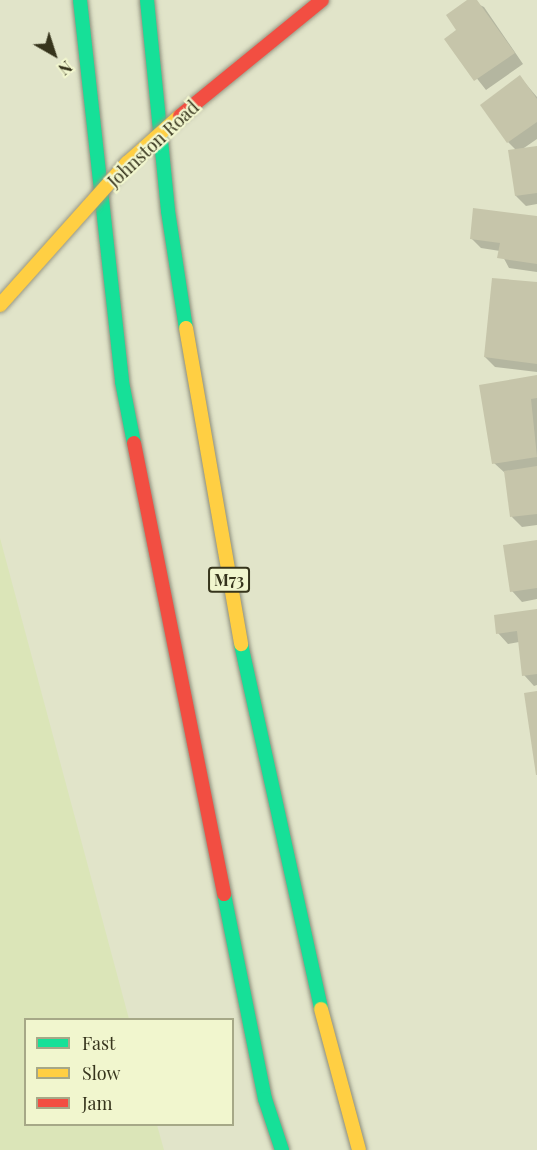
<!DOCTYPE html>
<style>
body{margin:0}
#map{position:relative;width:537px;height:1150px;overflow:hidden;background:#e1e4c9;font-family:"Playfair Display",serif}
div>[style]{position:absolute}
.farmland>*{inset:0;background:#dbe5b8}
.shadow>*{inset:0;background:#0003}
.building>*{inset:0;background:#c6c5aa}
.roads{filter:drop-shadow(0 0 2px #8c8d7a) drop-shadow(0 0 2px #8c8d7a)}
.fast>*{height:14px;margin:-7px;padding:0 7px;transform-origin:7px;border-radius:7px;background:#16e098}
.slow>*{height:14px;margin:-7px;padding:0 7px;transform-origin:7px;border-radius:7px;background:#ffcf43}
.jam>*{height:14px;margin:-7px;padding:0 7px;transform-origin:7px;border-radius:7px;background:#f24e42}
.bridges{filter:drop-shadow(0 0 2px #979783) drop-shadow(0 0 2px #979783)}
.slow-bridge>*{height:14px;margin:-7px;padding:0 7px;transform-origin:7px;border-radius:7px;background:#ffcf43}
.jam-bridge>*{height:14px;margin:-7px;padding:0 7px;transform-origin:7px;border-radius:7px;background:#f24e42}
span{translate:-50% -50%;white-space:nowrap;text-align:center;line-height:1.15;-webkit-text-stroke:4.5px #f1f6ce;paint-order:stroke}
.shield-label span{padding:2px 4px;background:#f1f6ce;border:2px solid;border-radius:4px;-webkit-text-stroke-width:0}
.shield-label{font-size:16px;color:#36341c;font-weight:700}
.street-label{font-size:18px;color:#36341c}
.legend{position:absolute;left:24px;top:1018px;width:210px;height:108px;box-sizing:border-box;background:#f1f6ce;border:2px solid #a6a887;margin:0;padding:8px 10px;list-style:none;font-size:18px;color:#36341c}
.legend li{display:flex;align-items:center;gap:12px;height:30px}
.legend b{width:30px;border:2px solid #a6a887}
.north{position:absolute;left:24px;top:24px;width:60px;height:60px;-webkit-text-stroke:4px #f1f6ce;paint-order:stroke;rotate:141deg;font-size:16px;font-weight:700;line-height:24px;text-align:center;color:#36341c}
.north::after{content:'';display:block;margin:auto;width:21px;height:27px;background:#36341c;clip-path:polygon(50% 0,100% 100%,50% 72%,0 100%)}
</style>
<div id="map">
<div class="farmland">
<div style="clip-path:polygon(0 538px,129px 1019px,26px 1020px,26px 1124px,157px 1125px,164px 1150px,0 1150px)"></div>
</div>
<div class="shadow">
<div style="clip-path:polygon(470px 0,484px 7px,523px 64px,486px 90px,446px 39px,458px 30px)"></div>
<div style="clip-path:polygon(520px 77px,537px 97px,537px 139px,521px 150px,537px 147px,537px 204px,526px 206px,516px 196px,516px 150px,508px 142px)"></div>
<div style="clip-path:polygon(537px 218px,537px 272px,509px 268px,500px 251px,481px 248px,471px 238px)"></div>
<div style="clip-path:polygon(537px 283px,537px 372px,495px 367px,485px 357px)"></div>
<div style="clip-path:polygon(537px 376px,537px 525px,522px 527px,512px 517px,505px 473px,494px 463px)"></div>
<div style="clip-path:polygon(537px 542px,537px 599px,522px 602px,512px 591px)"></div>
<div style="clip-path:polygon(537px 611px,537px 685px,534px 686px,524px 675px,519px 642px,508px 644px,498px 633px)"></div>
</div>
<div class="building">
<div style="clip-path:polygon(467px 0,477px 0,515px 53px,474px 81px,444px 39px,456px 30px,446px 15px)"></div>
<div style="clip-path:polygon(520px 75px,537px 99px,537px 122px,507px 143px,480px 105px)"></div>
<div style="clip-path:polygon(537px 146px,537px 193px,515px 196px,508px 150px)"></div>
<div style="clip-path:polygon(473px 208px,537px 216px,537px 264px,497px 258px,500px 243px,470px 239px)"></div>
<div style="clip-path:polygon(492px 278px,537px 282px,537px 364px,484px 357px)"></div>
<div style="clip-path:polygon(537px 375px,537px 398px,531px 399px,537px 457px,492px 464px,479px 385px)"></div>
<div style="clip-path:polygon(537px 466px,537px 514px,510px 517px,504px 471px)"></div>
<div style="clip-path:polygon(537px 540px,537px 588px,510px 592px,503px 545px)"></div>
<div style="clip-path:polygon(537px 609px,537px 674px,522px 676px,517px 631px,496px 634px,494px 615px)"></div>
<div style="clip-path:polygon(537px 691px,537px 775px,536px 775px,524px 693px)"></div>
</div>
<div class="roads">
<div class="fast">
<div style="left:80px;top:0;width:384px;rotate:83.7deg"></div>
<div style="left:122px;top:382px;width:62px;rotate:78.9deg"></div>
<div style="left:147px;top:0;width:212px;rotate:84.3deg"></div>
<div style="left:168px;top:211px;width:118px;rotate:81.3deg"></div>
<div style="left:241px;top:644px;width:374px;rotate:77.6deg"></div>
<div style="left:224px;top:894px;width:209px;rotate:78.7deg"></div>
<div style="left:265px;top:1099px;width:54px;rotate:71.6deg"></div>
</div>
<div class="slow">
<div style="left:186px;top:328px;width:321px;rotate:80.1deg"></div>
<div style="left:321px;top:1009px;width:146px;rotate:74.9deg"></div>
</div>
<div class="jam">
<div style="left:134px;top:443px;width:460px;rotate:78.7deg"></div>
</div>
</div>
<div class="bridges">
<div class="slow-bridge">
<div style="left:0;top:305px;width:191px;rotate:-48.2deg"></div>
<div style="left:127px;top:163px;width:71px;rotate:-41.6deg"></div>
</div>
<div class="jam-bridge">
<div style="left:180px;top:116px;width:183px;rotate:-39.2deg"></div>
</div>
</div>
<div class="shield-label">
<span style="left:229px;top:580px">M73</span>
</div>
<div class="street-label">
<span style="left:153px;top:144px;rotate:-43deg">Johnston Road</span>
</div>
<ul class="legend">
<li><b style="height:8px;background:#16e098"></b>Fast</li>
<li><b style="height:8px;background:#ffcf43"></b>Slow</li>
<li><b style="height:8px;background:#f24e42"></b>Jam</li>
</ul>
<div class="north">N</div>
</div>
